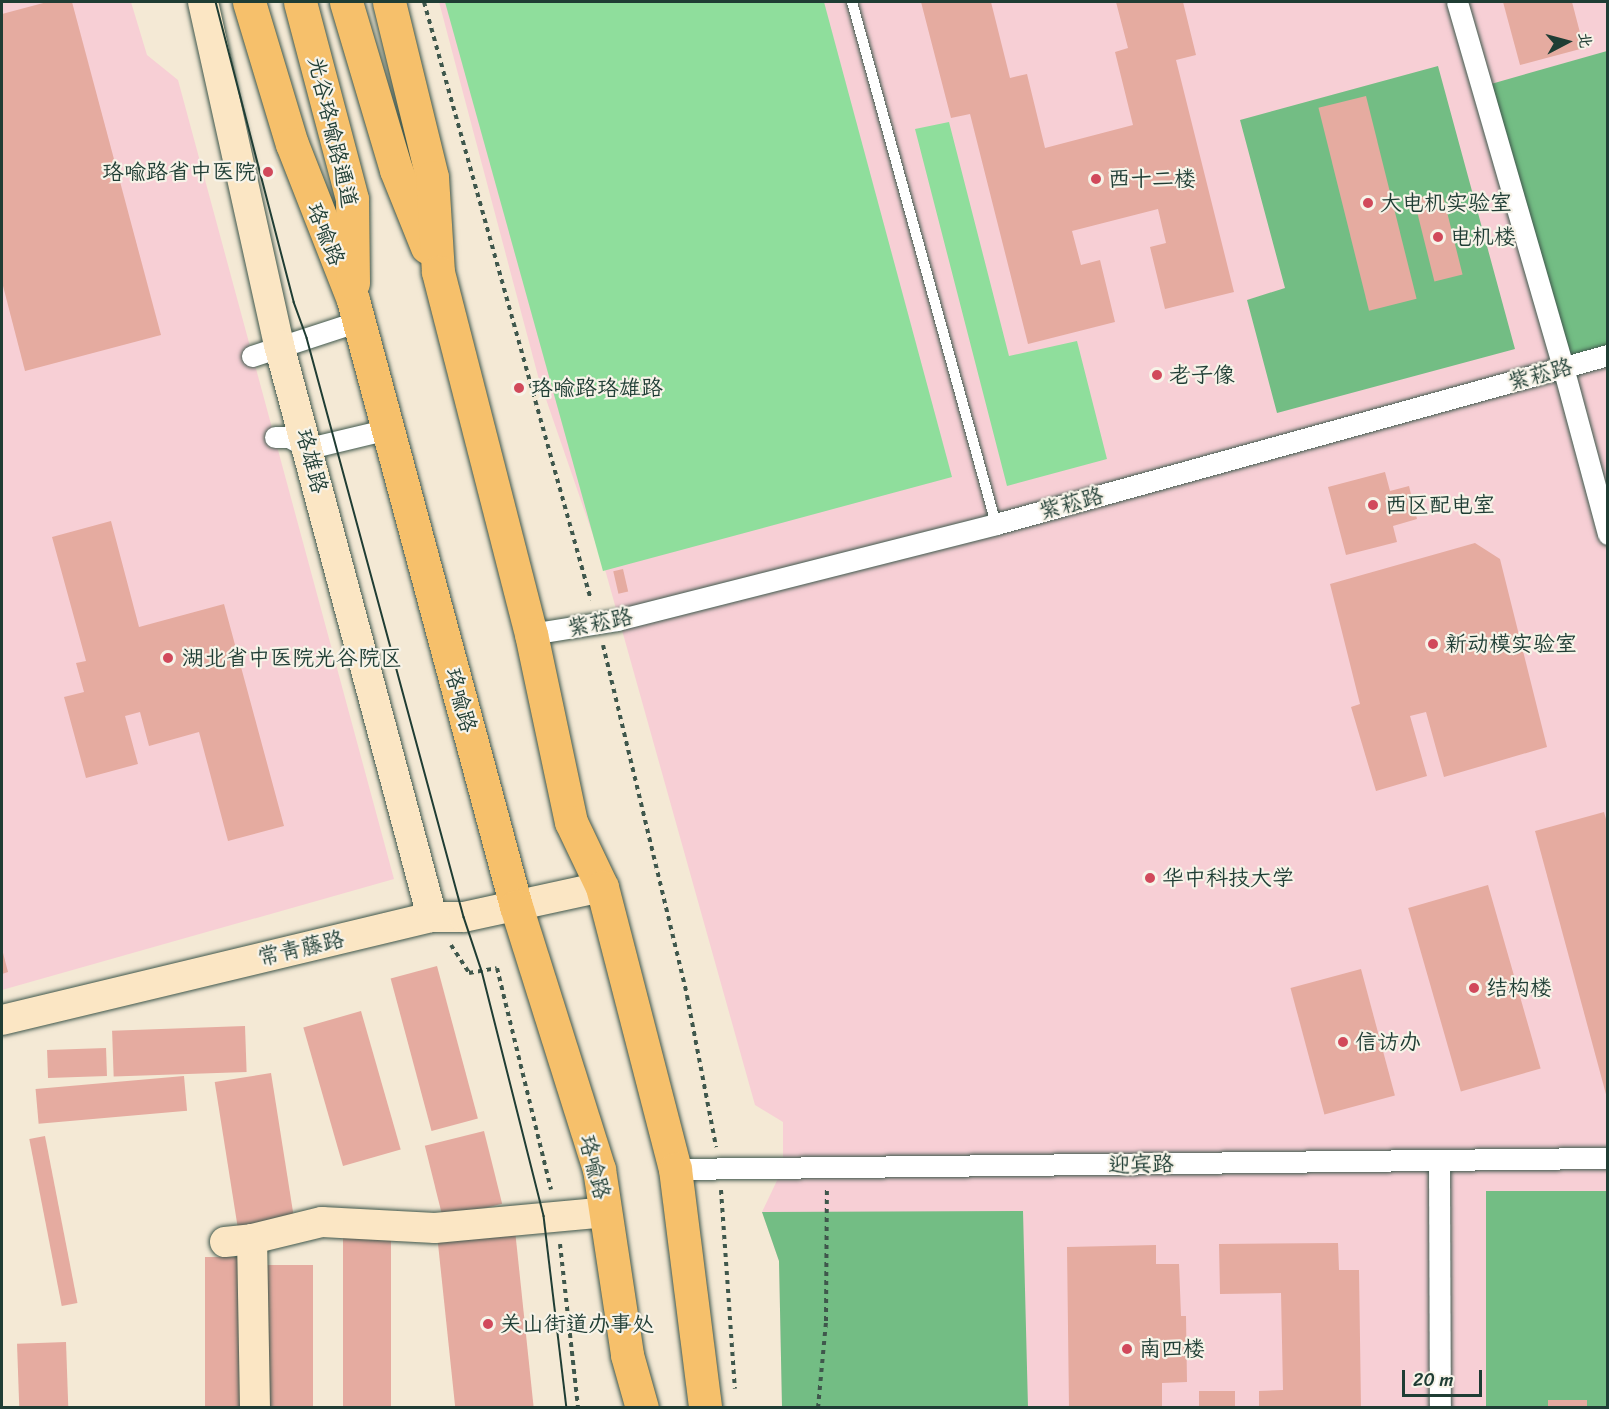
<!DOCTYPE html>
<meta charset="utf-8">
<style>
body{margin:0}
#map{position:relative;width:1609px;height:1409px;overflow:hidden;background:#f4e9d5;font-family:Sriracha,"LXGW WenKai TC",sans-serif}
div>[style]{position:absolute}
.built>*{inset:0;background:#f7cfd5}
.green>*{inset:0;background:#8fde9c}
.forest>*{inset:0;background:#73bd84;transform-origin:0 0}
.building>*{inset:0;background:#e5aba0;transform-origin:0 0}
.path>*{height:4px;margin-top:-2px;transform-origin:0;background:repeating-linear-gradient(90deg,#3f574c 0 4.5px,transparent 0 9px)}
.roads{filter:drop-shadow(0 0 2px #3f574c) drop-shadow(0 0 2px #3f574c)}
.lane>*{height:10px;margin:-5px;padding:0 5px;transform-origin:5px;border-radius:5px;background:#fff}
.street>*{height:21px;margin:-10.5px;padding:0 10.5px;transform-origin:10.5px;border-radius:10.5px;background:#fff}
.secondary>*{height:30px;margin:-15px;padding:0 15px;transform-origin:15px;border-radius:15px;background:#fbe6c4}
.highway>*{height:33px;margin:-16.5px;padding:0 16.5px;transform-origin:16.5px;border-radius:16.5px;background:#f6c06b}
.tram>*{height:1.5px;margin:-0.75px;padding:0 0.75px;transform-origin:0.75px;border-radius:0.75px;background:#1f3d34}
.dots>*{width:16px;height:16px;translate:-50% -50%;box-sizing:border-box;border:3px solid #f7f3e8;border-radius:50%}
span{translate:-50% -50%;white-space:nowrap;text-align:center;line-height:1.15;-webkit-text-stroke:4.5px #f7f3e8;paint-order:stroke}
.street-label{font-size:22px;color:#1f3d34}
.poi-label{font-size:22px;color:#1f3d34}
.right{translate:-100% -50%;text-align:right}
.left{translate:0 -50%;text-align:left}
.frame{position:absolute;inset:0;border:3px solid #1f3d34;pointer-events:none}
.north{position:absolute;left:1537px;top:12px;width:60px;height:60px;-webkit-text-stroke:4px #f7f3e8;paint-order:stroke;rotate:84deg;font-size:16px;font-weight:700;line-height:24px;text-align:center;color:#1f3d34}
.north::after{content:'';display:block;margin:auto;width:21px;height:27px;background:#1f3d34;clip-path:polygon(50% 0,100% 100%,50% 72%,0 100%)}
.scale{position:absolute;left:1402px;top:1370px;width:80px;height:27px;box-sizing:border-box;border:3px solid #1f3d34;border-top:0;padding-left:8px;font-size:18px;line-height:21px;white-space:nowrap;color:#1f3d34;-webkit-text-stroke:4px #f7f3e8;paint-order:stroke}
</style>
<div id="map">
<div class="built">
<div style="clip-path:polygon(2px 2px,131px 2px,147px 55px,178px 80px,394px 879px,2px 990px)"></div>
<div style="clip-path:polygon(439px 2px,1607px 2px,1607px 1407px,782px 1407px,779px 1261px,762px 1212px,783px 1168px,783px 1122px,755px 1105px,606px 573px,538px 376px)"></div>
</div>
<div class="green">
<div style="clip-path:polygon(445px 2px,824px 2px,952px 477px,603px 571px)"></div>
<div style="clip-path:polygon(949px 122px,1009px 356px,1077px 341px,1107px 459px,1007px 486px,915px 129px)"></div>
</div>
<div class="forest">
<div style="clip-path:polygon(1607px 51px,1607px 345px,1569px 356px,1491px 84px)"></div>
<div style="clip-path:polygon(1438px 66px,1515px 349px,1277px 413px,1247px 300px,1285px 288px,1240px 120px)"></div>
<div style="left:1486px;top:1191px;width:121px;height:216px"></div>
<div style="clip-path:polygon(1023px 1211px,1028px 1407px,782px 1407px,779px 1261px,762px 1212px)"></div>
</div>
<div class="building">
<div style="clip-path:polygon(47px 2px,72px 2px,161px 335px,25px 371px,2px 282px,2px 14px)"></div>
<div style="clip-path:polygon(921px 2px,991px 2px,1010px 78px,1027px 74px,1045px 148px,1133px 125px,1115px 52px,1128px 48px,1116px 2px,1183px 2px,1196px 55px,1176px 60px,1234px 292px,1165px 309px,1150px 247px,1166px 243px,1158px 209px,1072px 231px,1081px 265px,1100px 260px,1115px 322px,1028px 344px,970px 114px,951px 118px)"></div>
<div style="clip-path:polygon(1503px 2px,1572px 2px,1584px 48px,1520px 65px)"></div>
<div style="left:1366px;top:96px;width:209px;height:49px;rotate:76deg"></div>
<div style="left:1442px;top:192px;width:85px;height:29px;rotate:76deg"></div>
<div style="clip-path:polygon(1385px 472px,1390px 491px,1409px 486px,1417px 519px,1393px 526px,1397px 542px,1346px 555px,1328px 487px)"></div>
<div style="clip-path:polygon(111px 521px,139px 627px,224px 604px,284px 826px,228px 841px,199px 732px,149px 746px,140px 712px,125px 716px,138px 764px,86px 778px,64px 697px,84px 692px,76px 663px,86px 661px,52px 537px)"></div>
<div style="clip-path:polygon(1475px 543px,1500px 559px,1547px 747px,1444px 777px,1426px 712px,1410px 716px,1427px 776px,1376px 791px,1351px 707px,1360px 704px,1330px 584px)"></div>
<div style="left:623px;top:569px;width:23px;height:10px;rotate:77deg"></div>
<div style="clip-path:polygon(1604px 812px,1608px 826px,1607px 1098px,1535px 831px)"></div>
<div style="left:1488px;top:885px;width:191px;height:83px;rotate:74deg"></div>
<div style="clip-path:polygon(2px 949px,8px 972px,2px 974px)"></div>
<div style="left:437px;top:966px;width:158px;height:48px;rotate:75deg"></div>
<div style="left:1361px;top:969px;width:131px;height:73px;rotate:75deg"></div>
<div style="left:361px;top:1011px;width:144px;height:60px;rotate:74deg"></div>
<div style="left:245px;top:1026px;width:46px;height:133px;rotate:88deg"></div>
<div style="left:106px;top:1048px;width:28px;height:59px;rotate:88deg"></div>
<div style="left:271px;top:1073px;width:155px;height:57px;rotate:81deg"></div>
<div style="left:184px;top:1076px;width:35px;height:149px;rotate:85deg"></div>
<div style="left:484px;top:1131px;width:75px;height:61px;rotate:76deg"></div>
<div style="left:45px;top:1136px;width:170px;height:16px;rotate:79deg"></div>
<div style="left:515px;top:1230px;width:179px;height:78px;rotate:84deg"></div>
<div style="left:391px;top:1235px;width:173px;height:48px;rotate:90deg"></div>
<div style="clip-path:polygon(1338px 1243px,1339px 1270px,1359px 1270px,1361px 1408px,1259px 1408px,1259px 1391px,1283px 1390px,1281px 1293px,1220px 1294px,1219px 1244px)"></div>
<div style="clip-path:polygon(1156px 1245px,1156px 1264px,1179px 1264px,1181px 1316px,1186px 1316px,1187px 1382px,1162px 1383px,1162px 1408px,1069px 1408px,1067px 1247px)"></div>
<div style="left:205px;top:1257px;width:36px;height:151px"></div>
<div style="left:313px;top:1265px;width:143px;height:47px;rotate:90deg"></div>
<div style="left:66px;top:1342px;width:66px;height:49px;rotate:88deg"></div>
<div style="left:1235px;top:1391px;width:17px;height:36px;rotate:90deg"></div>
<div style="left:1548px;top:1400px;width:39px;height:8px"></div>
</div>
<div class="path">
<div style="left:424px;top:2px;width:621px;rotate:74.4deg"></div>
<div style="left:603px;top:645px;width:361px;rotate:76.5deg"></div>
<div style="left:687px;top:996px;width:154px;rotate:79.1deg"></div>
<div style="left:451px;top:945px;width:33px;rotate:57deg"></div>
<div style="left:469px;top:973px;width:28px;rotate:-10deg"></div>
<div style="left:497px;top:968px;width:228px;rotate:76.3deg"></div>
<div style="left:721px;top:1190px;width:199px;rotate:86deg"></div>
<div style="left:560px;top:1244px;width:165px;rotate:83.7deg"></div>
<div style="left:818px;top:1408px;width:87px;rotate:-84.7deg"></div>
<div style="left:826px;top:1321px;width:132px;rotate:-89.6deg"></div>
</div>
<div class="roads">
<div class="lane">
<div style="left:852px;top:2px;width:541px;rotate:74.58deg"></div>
</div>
<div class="street">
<div style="left:1457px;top:2px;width:380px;rotate:73.8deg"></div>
<div style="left:1563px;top:367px;width:173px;rotate:74.9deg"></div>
<div style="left:252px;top:356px;width:113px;rotate:-18.1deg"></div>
<div style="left:275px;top:437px;width:14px"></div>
<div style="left:289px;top:437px;width:23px;rotate:29deg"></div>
<div style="left:309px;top:448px;width:81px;rotate:-13.5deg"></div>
<div style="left:531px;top:634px;width:87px;rotate:-9.2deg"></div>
<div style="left:617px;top:620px;width:391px;rotate:-14.2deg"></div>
<div style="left:996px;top:524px;width:635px;rotate:-15.44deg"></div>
<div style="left:1439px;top:1160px;width:248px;rotate:89.8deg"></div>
<div style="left:675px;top:1169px;width:933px;rotate:-0.68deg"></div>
</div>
<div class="secondary">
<div style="left:203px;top:2px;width:351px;rotate:77.5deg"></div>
<div style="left:279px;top:345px;width:592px;rotate:75.02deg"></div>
<div style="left:2px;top:1020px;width:442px;rotate:-13.5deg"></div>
<div style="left:432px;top:917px;width:32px"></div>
<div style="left:464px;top:917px;width:141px;rotate:-12.3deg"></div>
<div style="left:225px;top:1242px;width:27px;rotate:-6deg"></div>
<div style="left:255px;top:1408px;width:169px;rotate:-91deg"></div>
<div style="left:252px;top:1239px;width:72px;rotate:-13.7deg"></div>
<div style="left:322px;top:1222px;width:113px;rotate:3deg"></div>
<div style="left:435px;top:1228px;width:172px;rotate:-5.3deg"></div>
</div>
<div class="highway">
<div style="left:249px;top:2px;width:148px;rotate:73.2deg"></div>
<div style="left:292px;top:144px;width:168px;rotate:68.6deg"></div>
<div style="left:353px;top:300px;width:628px;rotate:74.95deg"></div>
<div style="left:516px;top:906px;width:276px;rotate:72.5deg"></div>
<div style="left:599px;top:1169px;width:188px;rotate:81.4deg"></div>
<div style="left:627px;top:1355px;width:55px;rotate:74.2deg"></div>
<div style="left:300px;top:2px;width:204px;rotate:75.2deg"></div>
<div style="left:352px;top:199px;width:84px;rotate:89.3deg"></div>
<div style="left:346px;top:2px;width:175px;rotate:73.4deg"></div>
<div style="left:396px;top:170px;width:83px;rotate:68.1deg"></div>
<div style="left:389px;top:2px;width:180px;rotate:76.2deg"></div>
<div style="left:432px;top:177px;width:95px;rotate:86.4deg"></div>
<div style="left:438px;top:272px;width:374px;rotate:75.6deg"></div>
<div style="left:531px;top:634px;width:192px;rotate:78deg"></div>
<div style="left:571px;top:822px;width:72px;rotate:64.5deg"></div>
<div style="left:602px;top:887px;width:291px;rotate:75.5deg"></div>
<div style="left:675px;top:1169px;width:241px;rotate:82.8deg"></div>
</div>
</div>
<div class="tram">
<div style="left:216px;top:2px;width:310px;rotate:75.4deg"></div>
<div style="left:294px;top:302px;width:38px;rotate:70deg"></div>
<div style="left:307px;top:338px;width:600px;rotate:74.83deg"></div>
<div style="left:464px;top:917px;width:57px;rotate:71.6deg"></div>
<div style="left:482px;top:971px;width:253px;rotate:75.8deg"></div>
<div style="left:544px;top:1216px;width:193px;rotate:83.2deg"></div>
</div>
<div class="dots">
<div style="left:268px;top:172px;background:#d1495b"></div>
<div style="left:1096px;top:179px;background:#d1495b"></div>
<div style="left:1368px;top:203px;background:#d1495b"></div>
<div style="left:1438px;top:237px;background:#d1495b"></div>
<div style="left:1157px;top:375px;background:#d1495b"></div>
<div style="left:519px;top:388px;background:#d1495b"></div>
<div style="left:1373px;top:505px;background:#d1495b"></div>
<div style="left:1433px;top:644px;background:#d1495b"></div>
<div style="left:168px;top:658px;background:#d1495b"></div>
<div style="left:1150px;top:878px;background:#d1495b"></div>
<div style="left:1474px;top:988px;background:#d1495b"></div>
<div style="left:1343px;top:1042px;background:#d1495b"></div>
<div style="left:488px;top:1324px;background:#d1495b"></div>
<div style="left:1127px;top:1349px;background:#d1495b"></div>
</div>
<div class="street-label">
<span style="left:333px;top:132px;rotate:77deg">光谷珞喻路通道</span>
<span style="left:326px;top:234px;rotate:68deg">珞喻路</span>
<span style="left:1540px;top:374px;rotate:-15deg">紫菘路</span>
<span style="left:312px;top:461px;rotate:75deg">珞雄路</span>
<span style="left:1071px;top:503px;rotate:-15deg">紫菘路</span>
<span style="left:600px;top:622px;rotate:-11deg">紫菘路</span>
<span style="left:461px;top:700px;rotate:75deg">珞喻路</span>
<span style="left:301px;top:948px;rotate:-13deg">常青藤路</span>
<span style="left:1141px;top:1164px;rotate:-1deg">迎宾路</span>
<span style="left:595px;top:1167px;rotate:76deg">珞喻路</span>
</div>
<div class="poi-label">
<span class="right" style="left:256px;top:172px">珞喻路省中医院</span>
<span class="left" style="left:1108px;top:179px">西十二楼</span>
<span class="left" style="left:1380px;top:203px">大电机实验室</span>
<span class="left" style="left:1450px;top:237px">电机楼</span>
<span class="left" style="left:1169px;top:375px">老子像</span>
<span class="left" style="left:531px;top:388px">珞喻路珞雄路</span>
<span class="left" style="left:1385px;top:505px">西区配电室</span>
<span class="left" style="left:1445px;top:644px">新动模实验室</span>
<span class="left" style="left:182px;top:658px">湖北省中医院光谷院区</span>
<span class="left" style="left:1162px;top:878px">华中科技大学</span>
<span class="left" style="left:1486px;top:988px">结构楼</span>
<span class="left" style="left:1355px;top:1042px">信访办</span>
<span class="left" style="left:500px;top:1324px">关山街道办事处</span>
<span class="left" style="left:1139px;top:1349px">南四楼</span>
</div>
<div class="frame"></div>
<div class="north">北</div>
<div class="scale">20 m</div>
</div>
